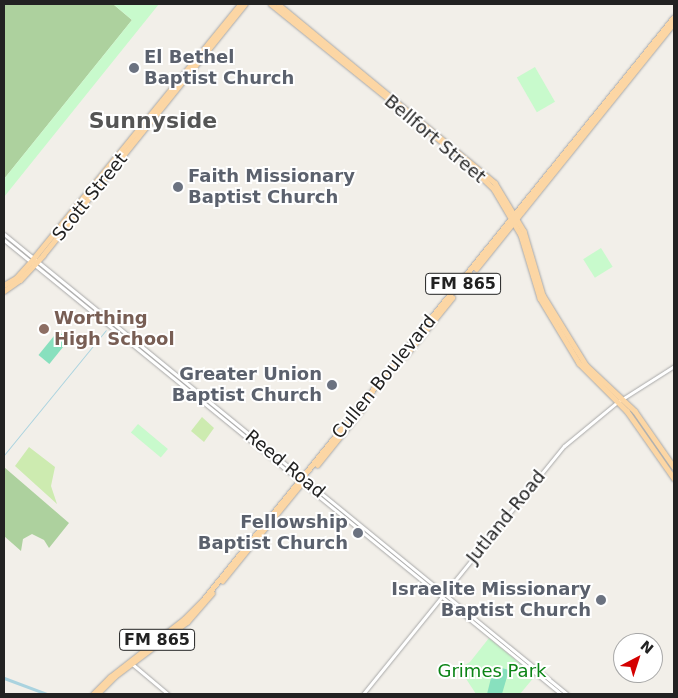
<!DOCTYPE html>
<style>
body{margin:0}
#map{position:relative;width:678px;height:698px;overflow:hidden;background:#f2efe9;font-family:"DejaVu Sans",sans-serif}
div>[style]{position:absolute}
.grass>*{inset:0;background:#cdebb0}
.forest>*{inset:0;background:#add19e}
.park>*{inset:0;background:#c8facc;transform-origin:0 0}
.pitch>*{inset:0;background:#88e0be;transform-origin:0 0}
.stream>*{height:1px;margin:-0.5px;padding:0 0.5px;transform-origin:0.5px;border-radius:0.5px;background:#aad3df}
.river>*{height:3px;margin:-1.5px;padding:0 1.5px;transform-origin:1.5px;border-radius:1.5px;background:#aad3df}
.roads{filter:drop-shadow(0 0 1px #a9a9a9) drop-shadow(0 0 1px #a9a9a9)}
.minor>*{height:3px;margin:-1.5px;padding:0 1.5px;transform-origin:1.5px;border-radius:1.5px;background:#fff}
.major>*{height:4.5px;margin:-2.25px;padding:0 2.25px;transform-origin:2.25px;border-radius:2.25px;background:#fcd6a4}
.dots>*{width:14px;height:14px;translate:-50% -50%;box-sizing:border-box;border:2px solid #fff;border-radius:50%}
span{translate:-50% -50%;white-space:nowrap;text-align:center;line-height:1.15;-webkit-text-stroke:4px #fff;paint-order:stroke}
.shield-label span{padding:1px 4px;background:#fff;border:1px solid;border-radius:4px;-webkit-text-stroke-width:0}
.shield-label{font-size:16px;color:#222;font-weight:700}
.worship-label{font-size:18px;color:#5b616d;font-weight:700}
.left{translate:0 -50%;text-align:left}
.right{translate:-100% -50%;text-align:right}
.street-label{font-size:18px;color:#222}
.education-label{font-size:18px;color:#785e54;font-weight:700}
.park-label{font-size:18px;color:#0c8416}
.district-label{font-size:22px;color:#555;font-weight:700}
.frame{position:absolute;inset:0;border:5px solid #222;pointer-events:none}
.north{position:absolute;left:613px;top:633px;width:50px;height:50px;box-sizing:border-box;background:#fff;border:1px solid #a7a7a7;border-radius:50%;rotate:40deg;font-size:14px;font-weight:700;line-height:20px;text-align:center;color:#222}
.north::after{content:'';display:block;margin:auto;width:18px;height:22px;background:#d40000;clip-path:polygon(50% 0,100% 100%,50% 72%,0 100%)}
</style>
<div id="map">
<div class="grass">
<div style="clip-path:polygon(202px 417px,214px 428px,204px 442px,191px 431px)"></div>
<div style="clip-path:polygon(29px 447px,55px 467px,51px 486px,57px 504px,15px 466px)"></div>
</div>
<div class="forest">
<div style="clip-path:polygon(4px 4px,113px 4px,132px 20px,4px 179px)"></div>
<div style="clip-path:polygon(4px 467px,69px 523px,49px 548px,44px 540px,32px 534px,23px 539px,21px 551px,4px 536px)"></div>
</div>
<div class="park">
<div style="clip-path:polygon(113px 4px,159px 4px,4px 197px,4px 179px,132px 20px)"></div>
<div style="left:535px;top:67px;width:40px;height:21px;rotate:60deg"></div>
<div style="left:601px;top:248px;width:22px;height:21px;rotate:58deg"></div>
<div style="left:138px;top:424px;width:39px;height:11px;rotate:40deg"></div>
<div style="clip-path:polygon(489px 638px,535px 676px,520px 694px,476px 694px,459px 668px,470px 662px)"></div>
</div>
<div class="pitch">
<div style="left:58px;top:331px;width:14px;height:31px;rotate:39deg"></div>
<div style="clip-path:polygon(494px 666px,509px 670px,502px 694px,487px 694px)"></div>
</div>
<div class="stream">
<div style="left:4px;top:455px;width:161px;rotate:-50.8deg"></div>
</div>
<div class="river">
<div style="left:4px;top:678px;width:46px;rotate:20.4deg"></div>
</div>
<div class="roads">
<div class="minor">
<div style="left:4px;top:234px;width:727px;rotate:39.25deg"></div>
<div style="left:4px;top:240px;width:719px;rotate:39.18deg"></div>
<div style="left:131px;top:663px;width:48px;rotate:40deg"></div>
<div style="left:363px;top:694px;width:319px;rotate:-51deg"></div>
<div style="left:564px;top:446px;width:67px;rotate:-39.6deg"></div>
<div style="left:616px;top:403px;width:69px;rotate:-32.5deg"></div>
</div>
<div class="major">
<div style="left:271px;top:4px;width:248px;rotate:38.9deg"></div>
<div style="left:464px;top:160px;width:42px;rotate:44deg"></div>
<div style="left:494px;top:189px;width:53px;rotate:59.6deg"></div>
<div style="left:521px;top:235px;width:66px;rotate:73.2deg"></div>
<div style="left:540px;top:298px;width:76px;rotate:59deg"></div>
<div style="left:579px;top:363px;width:68px;rotate:45deg"></div>
<div style="left:627px;top:411px;width:82px;rotate:55deg"></div>
<div style="left:278px;top:4px;width:281px;rotate:39.5deg"></div>
<div style="left:495px;top:183px;width:56px;rotate:58.9deg"></div>
<div style="left:524px;top:231px;width:67px;rotate:73.5deg"></div>
<div style="left:543px;top:295px;width:82px;rotate:58.4deg"></div>
<div style="left:586px;top:365px;width:67px;rotate:43.2deg"></div>
<div style="left:635px;top:411px;width:68px;rotate:55.1deg"></div>
<div style="left:476px;top:269px;width:316px;rotate:-51.2deg"></div>
<div style="left:4px;top:285px;width:14px;rotate:-30deg"></div>
<div style="left:16px;top:278px;width:25px;rotate:-48deg"></div>
<div style="left:33px;top:259px;width:328px;rotate:-50.9deg"></div>
<div style="left:4px;top:291px;width:19px;rotate:-35deg"></div>
<div style="left:20px;top:280px;width:34px;rotate:-47deg"></div>
<div style="left:43px;top:255px;width:322px;rotate:-51.2deg"></div>
<div style="left:405px;top:356px;width:75px;rotate:-51deg"></div>
<div style="left:317px;top:465px;width:72px;rotate:-51.2deg"></div>
<div style="left:222px;top:581px;width:132px;rotate:-50.9deg"></div>
<div style="left:93px;top:694px;width:24px;rotate:-45deg"></div>
<div style="left:110px;top:677px;width:94px;rotate:-38.1deg"></div>
<div style="left:184px;top:619px;width:27px;rotate:-45deg"></div>
<div style="left:203px;top:600px;width:749px;rotate:-51.07deg"></div>
<div style="left:97px;top:694px;width:25px;rotate:-45deg"></div>
<div style="left:115px;top:676px;width:90px;rotate:-36.9deg"></div>
<div style="left:187px;top:622px;width:38px;rotate:-49deg"></div>
</div>
</div>
<div class="dots">
<div style="left:134px;top:68px;background:#6b7280"></div>
<div style="left:178px;top:187px;background:#6b7280"></div>
<div style="left:44px;top:329px;background:#8d6e63"></div>
<div style="left:332px;top:385px;background:#6b7280"></div>
<div style="left:358px;top:533px;background:#6b7280"></div>
<div style="left:601px;top:600px;background:#6b7280"></div>
</div>
<div class="shield-label">
<span style="left:463px;top:284px">FM 865</span>
<span style="left:157px;top:640px">FM 865</span>
</div>
<div class="worship-label">
<span class="left" style="left:144px;top:68px">El Bethel<br>Baptist Church</span>
<span class="left" style="left:188px;top:187px">Faith Missionary<br>Baptist Church</span>
<span class="right" style="left:322px;top:385px">Greater Union<br>Baptist Church</span>
<span class="right" style="left:348px;top:533px">Fellowship<br>Baptist Church</span>
<span class="right" style="left:591px;top:600px">Israelite Missionary<br>Baptist Church</span>
</div>
<div class="street-label">
<span style="left:435px;top:139px;rotate:40deg">Bellfort Street</span>
<span style="left:90px;top:197px;rotate:-51deg">Scott Street</span>
<span style="left:384px;top:377px;rotate:-51deg">Cullen Boulevard</span>
<span style="left:285px;top:464px;rotate:39deg">Reed Road</span>
<span style="left:506px;top:517px;rotate:-51deg">Jutland Road</span>
</div>
<div class="education-label">
<span class="left" style="left:54px;top:329px">Worthing<br>High School</span>
</div>
<div class="park-label">
<span style="left:492px;top:671px">Grimes Park</span>
</div>
<div class="district-label">
<span style="left:153px;top:121px">Sunnyside</span>
</div>
<div class="frame"></div>
<div class="north">N</div>
</div>
